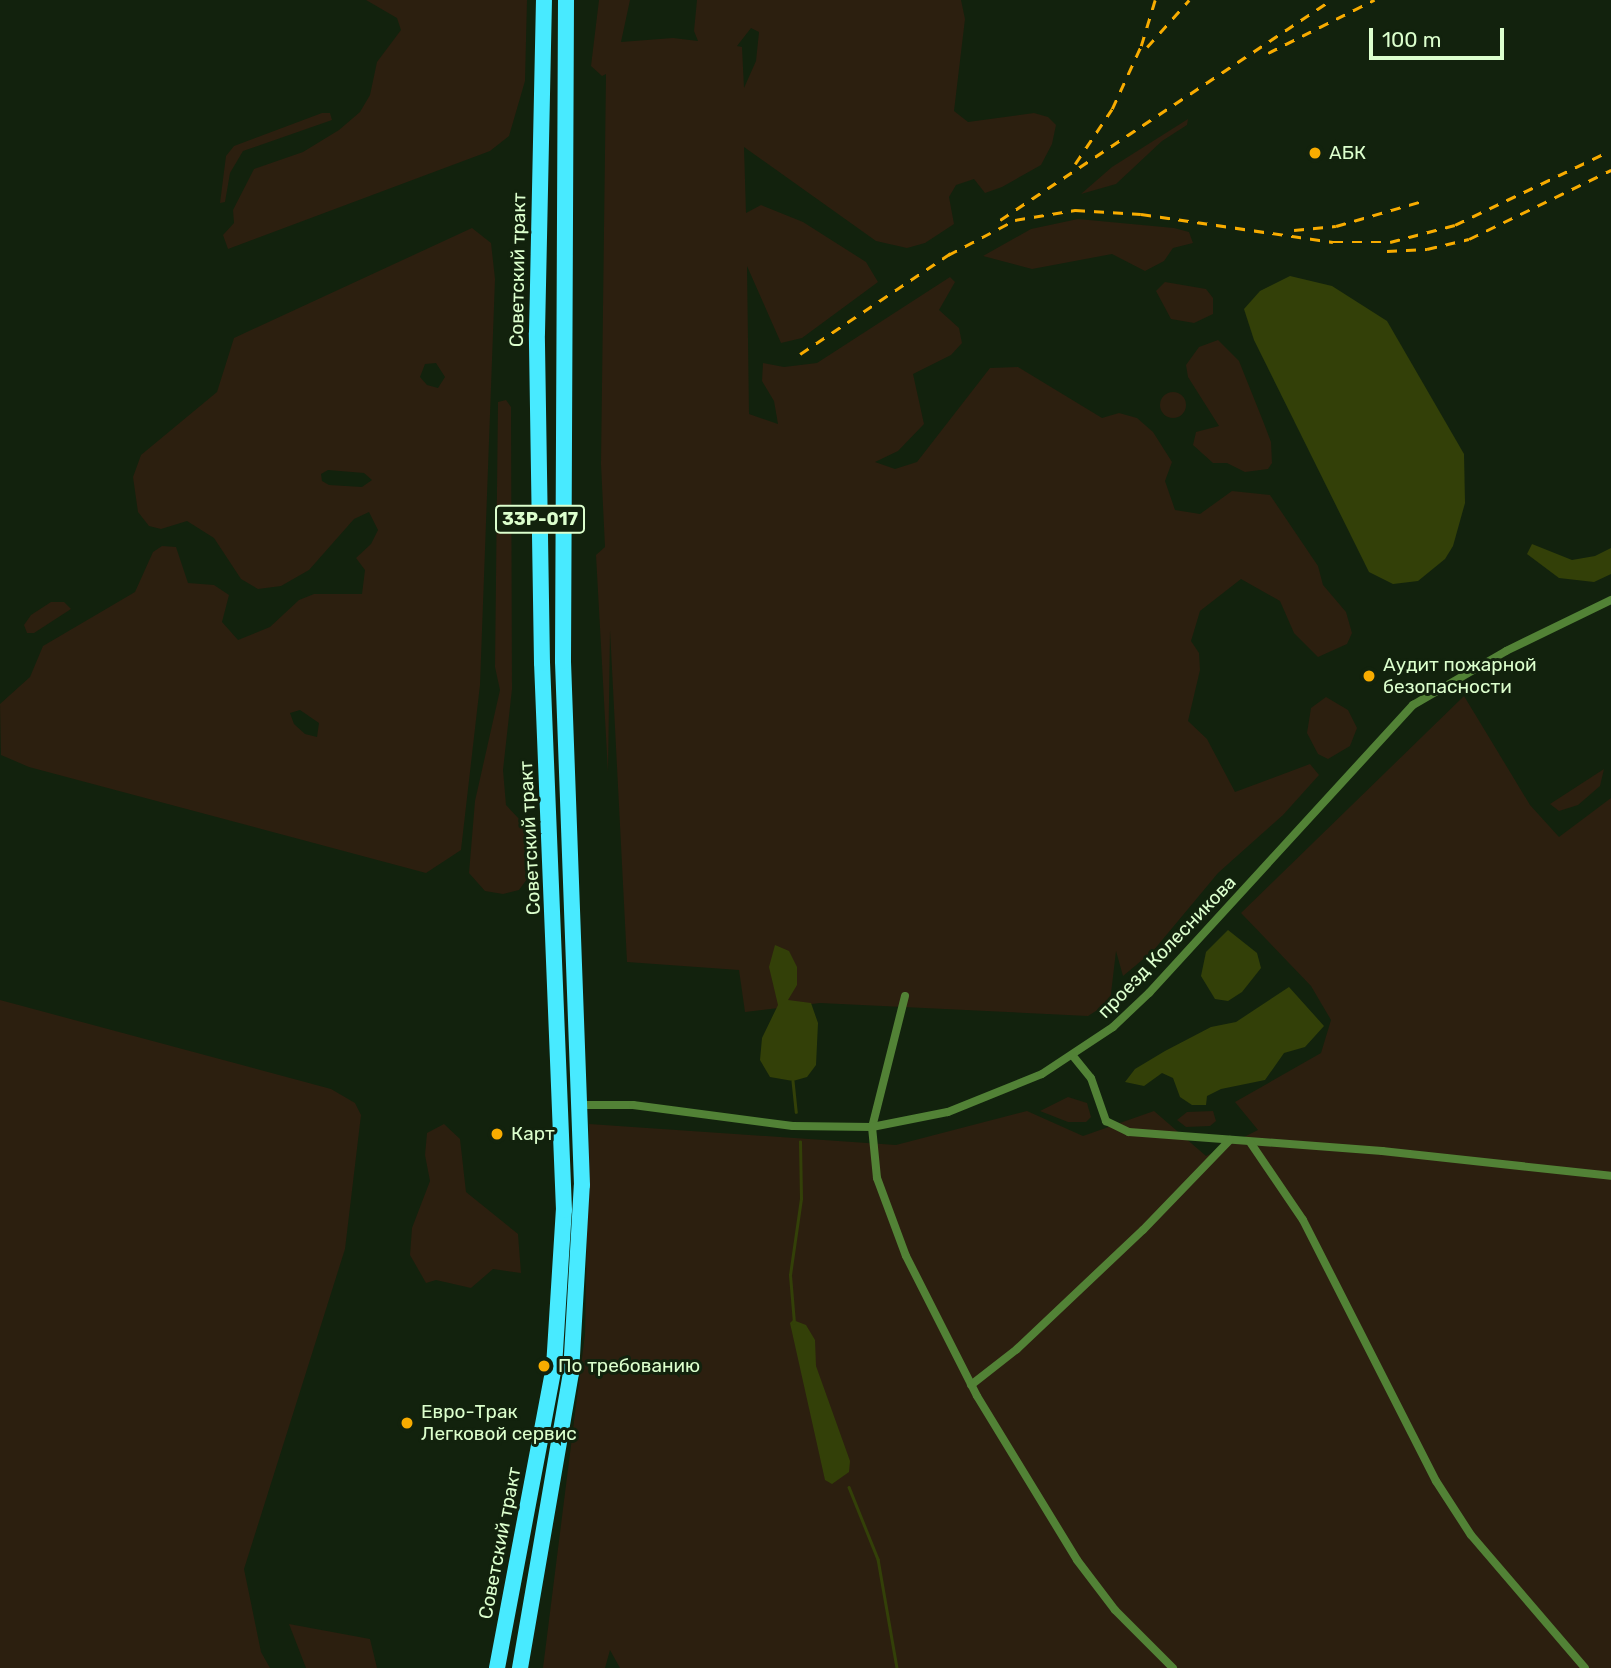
<!DOCTYPE html>
<meta charset="utf-8">
<style>
body{margin:0}
#map{position:relative;width:1611px;height:1668px;overflow:hidden;background:#12220d;font-family:Rubik,sans-serif}
div>[style]{position:absolute}
.green>*{inset:0;background:#2c1f0f}
.round{border-radius:50%}
.water>*{inset:0;background:#334008}
.stream>*{height:2.5px;margin:-1.25px;padding:0 1.25px;transform-origin:1.25px;border-radius:1.25px;background:#334008}
.street>*{height:8px;margin:-4px;padding:0 4px;transform-origin:4px;border-radius:4px;background:#528236}
.highway>*{height:16px;margin:-8px;padding:0 8px;transform-origin:8px;border-radius:8px;background:#48eaff}
.rail>*{height:2.5px;margin-top:-1.25px;transform-origin:0;background:repeating-linear-gradient(90deg,#f8ac00 0 10px,transparent 0 19px)}
.dots>*{width:19px;height:19px;translate:-50% -50%;box-sizing:border-box;border:4px solid #12220d;border-radius:50%}
span{translate:-50% -50%;white-space:nowrap;text-align:center;line-height:1.15;-webkit-text-stroke:6px #12220d;paint-order:stroke}
.shield-label span{padding:2px 5px;background:#12220d;border:2px solid;border-radius:5px;-webkit-text-stroke-width:0}
.shield-label{font-size:18px;color:#dcffcd;font-weight:700}
.poi-label{font-size:19px;color:#dcffcd}
.left{translate:0 -50%;text-align:left}
.street-label{font-size:19px;color:#dcffcd}
.scale{position:absolute;left:1369px;top:28px;width:135px;height:32px;box-sizing:border-box;border:4px solid #dcffcd;border-top:0;padding-left:9px;font-size:21px;line-height:24px;white-space:nowrap;color:#dcffcd;-webkit-text-stroke:5px #12220d;paint-order:stroke}
</style>
<div id="map">
<div class="green">
<div style="clip-path:polygon(366px 0,527px 0,525px 81px,509px 136px,490px 151px,228px 249px,223px 235px,234px 223px,233px 210px,254px 169px,303px 152px,339px 130px,360px 112px,370px 95px,377px 62px,401px 30px,397px 18px)"></div>
<div style="clip-path:polygon(evenodd,599px 0,630px 0,621px 42px,673px 38px,698px 41px,694px 31px,697px 0,961px 0,965px 19px,954px 111px,968px 122px,1034px 113px,1048px 117px,1056px 125px,1052px 144px,1041px 165px,1002px 187px,985px 193px,974px 179px,956px 185px,949px 197px,954px 224px,925px 243px,907px 248px,876px 241px,744px 147px,746px 213px,761px 205px,803px 222px,866px 262px,878px 282px,802px 338px,781px 343px,747px 266px,749px 414px,778px 424px,774px 401px,762px 381px,763px 363px,784px 367px,817px 363px,950px 277px,955px 282px,939px 310px,959px 328px,962px 343px,951px 355px,913px 374px,924px 424px,898px 451px,875px 462px,895px 469px,917px 462px,990px 368px,1018px 367px,1102px 418px,1119px 413px,1137px 418px,1153px 432px,1172px 462px,1165px 481px,1175px 510px,1200px 514px,1232px 491px,1270px 495px,1318px 566px,1323px 585px,1346px 612px,1352px 633px,1347px 644px,1318px 657px,1294px 633px,1280px 601px,1241px 579px,1200px 611px,1191px 641px,1199px 653px,1200px 670px,1188px 721px,1207px 739px,1235px 792px,1310px 764px,1319px 775px,1283px 815px,1218px 873px,1153px 951px,1123px 976px,1116px 951px,1110px 1002px,1088px 1016px,820px 1003px,745px 1012px,739px 970px,627px 962px,610px 630px,608px 773px,596px 555px,605px 547px,601px 464px,606px 74px,602px 76px,591px 66px,599px 0,751px 28px,759px 32px,756px 61px,744px 88px,742px 47px,737px 46px,751px 28px)"></div>
<div style="clip-path:polygon(322px 113px,330px 113px,332px 120px,243px 151px,230px 173px,225px 202px,220px 203px,226px 156px,234px 146px)"></div>
<div style="clip-path:polygon(1188px 119px,1187px 125px,1162px 141px,1116px 184px,1081px 194px,1112px 167px)"></div>
<div style="clip-path:polygon(1078px 219px,1174px 228px,1189px 232px,1193px 243px,1173px 248px,1164px 261px,1145px 271px,1112px 254px,1032px 269px,983px 256px,1031px 229px)"></div>
<div style="clip-path:polygon(evenodd,472px 228px,491px 243px,495px 279px,480px 685px,461px 850px,426px 873px,29px 767px,1px 755px,0 704px,30px 677px,43px 646px,135px 592px,153px 552px,162px 546px,176px 547px,188px 583px,214px 585px,229px 595px,222px 622px,238px 640px,270px 627px,299px 600px,314px 594px,362px 594px,365px 570px,356px 558px,371px 544px,378px 530px,369px 512px,354px 519px,309px 570px,281px 586px,258px 589px,241px 579px,214px 538px,187px 521px,161px 529px,149px 526px,138px 512px,133px 477px,141px 455px,217px 392px,234px 338px,472px 228px,436px 363px,445px 377px,438px 388px,427px 385px,420px 377px,425px 364px,436px 363px,472px 228px,328px 470px,364px 473px,372px 480px,362px 487px,329px 485px,322px 481px,321px 474px,328px 470px,472px 228px,300px 710px,319px 723px,317px 737px,305px 734px,294px 724px,290px 713px,300px 710px)"></div>
<div style="clip-path:polygon(1165px 282px,1206px 289px,1213px 298px,1213px 314px,1194px 323px,1171px 319px,1156px 291px)"></div>
<div style="clip-path:polygon(1218px 340px,1239px 361px,1263px 421px,1271px 442px,1272px 463px,1268px 469px,1245px 472px,1227px 463px,1213px 463px,1193px 445px,1196px 432px,1219px 426px,1188px 377px,1186px 365px,1199px 347px)"></div>
<div class="round" style="left:1160px;top:392px;width:26px;height:26px"></div>
<div style="clip-path:polygon(506px 400px,511px 407px,512px 689px,503px 770px,506px 805px,520px 820px,529px 848px,527px 879px,519px 890px,503px 894px,485px 891px,469px 873px,475px 801px,500px 690px,495px 667px,498px 402px)"></div>
<div style="clip-path:polygon(51px 602px,64px 602px,71px 609px,34px 633px,27px 633px,24px 625px,31px 615px)"></div>
<div style="clip-path:polygon(1464px 696px,1530px 805px,1559px 837px,1611px 798px,1611px 1668px,620px 1668px,610px 1650px,605px 1668px,543px 1668px,585px 1334px,589px 1124px,896px 1145px,1027px 1111px,1083px 1136px,1154px 1111px,1206px 1156px,1258px 1130px,1235px 1102px,1321px 1053px,1331px 1020px,1311px 986px,1241px 913px)"></div>
<div style="clip-path:polygon(1326px 697px,1348px 710px,1357px 728px,1350px 746px,1328px 759px,1318px 754px,1307px 733px,1311px 708px)"></div>
<div style="clip-path:polygon(1604px 769px,1600px 786px,1578px 805px,1559px 811px,1550px 804px)"></div>
<div style="clip-path:polygon(0 1000px,331px 1089px,355px 1103px,361px 1115px,345px 1249px,244px 1569px,261px 1652px,270px 1668px,0 1668px)"></div>
<div style="clip-path:polygon(1068px 1097px,1087px 1103px,1091px 1117px,1086px 1122px,1068px 1122px,1040px 1111px)"></div>
<div style="clip-path:polygon(1213px 1111px,1216px 1121px,1210px 1126px,1186px 1127px,1177px 1120px,1187px 1112px)"></div>
<div style="clip-path:polygon(444px 1124px,460px 1139px,466px 1192px,518px 1234px,521px 1273px,493px 1269px,471px 1288px,436px 1280px,426px 1283px,410px 1255px,412px 1228px,430px 1181px,425px 1155px,427px 1133px)"></div>
<div style="clip-path:polygon(289px 1624px,370px 1639px,377px 1668px,306px 1668px)"></div>
</div>
<div class="water">
<div style="clip-path:polygon(1290px 276px,1332px 286px,1387px 321px,1464px 454px,1465px 503px,1453px 546px,1445px 559px,1418px 581px,1393px 584px,1369px 572px,1254px 340px,1244px 309px,1260px 291px)"></div>
<div style="clip-path:polygon(1532px 544px,1572px 560px,1595px 556px,1611px 548px,1611px 574px,1594px 582px,1559px 578px,1527px 554px)"></div>
<div style="clip-path:polygon(1228px 930px,1257px 953px,1261px 968px,1242px 992px,1228px 1001px,1215px 999px,1201px 976px,1206px 952px)"></div>
<div style="clip-path:polygon(775px 945px,789px 951px,797px 967px,797px 985px,788px 1000px,811px 1003px,818px 1023px,816px 1065px,807px 1077px,793px 1081px,770px 1077px,760px 1060px,762px 1038px,778px 1005px,769px 967px)"></div>
<div style="clip-path:polygon(1289px 987px,1324px 1026px,1305px 1047px,1284px 1053px,1265px 1080px,1221px 1089px,1207px 1096px,1206px 1105px,1192px 1105px,1180px 1097px,1173px 1078px,1162px 1073px,1144px 1086px,1125px 1082px,1135px 1069px,1165px 1051px,1211px 1027px,1236px 1022px)"></div>
<div style="clip-path:polygon(793px 1320px,806px 1325px,815px 1340px,816px 1366px,850px 1461px,849px 1472px,832px 1484px,825px 1480px,790px 1323px)"></div>
</div>
<div class="stream">
<div style="left:793px;top:1081px;width:31px;rotate:84deg"></div>
<div style="left:794px;top:1323px;width:48px;rotate:-94.8deg"></div>
<div style="left:790px;top:1275px;width:77px;rotate:-81.8deg"></div>
<div style="left:801px;top:1199px;width:57px;rotate:-91deg"></div>
<div style="left:849px;top:1487px;width:78px;rotate:68.1deg"></div>
<div style="left:878px;top:1559px;width:111px;rotate:80.1deg"></div>
</div>
<div class="street">
<div style="left:905px;top:996px;width:135px;rotate:104.1deg"></div>
<div style="left:872px;top:1127px;width:51px;rotate:84.4deg"></div>
<div style="left:877px;top:1178px;width:83px;rotate:69.6deg"></div>
<div style="left:906px;top:1256px;width:157px;rotate:63.1deg"></div>
<div style="left:977px;top:1396px;width:192px;rotate:58.6deg"></div>
<div style="left:1077px;top:1560px;width:63px;rotate:52.8deg"></div>
<div style="left:1115px;top:1610px;width:82px;rotate:45deg"></div>
<div style="left:1073px;top:1056px;width:28px;rotate:51deg"></div>
<div style="left:1091px;top:1078px;width:46px;rotate:70.8deg"></div>
<div style="left:1106px;top:1121px;width:25px;rotate:26deg"></div>
<div style="left:1129px;top:1132px;width:254px;rotate:4.3deg"></div>
<div style="left:1382px;top:1151px;width:230px;rotate:6.2deg"></div>
<div style="left:580px;top:1105px;width:53px"></div>
<div style="left:633px;top:1105px;width:161px;rotate:7.5deg"></div>
<div style="left:793px;top:1126px;width:79px;rotate:0.7deg"></div>
<div style="left:872px;top:1127px;width:77px;rotate:-11.2deg"></div>
<div style="left:948px;top:1112px;width:101px;rotate:-22deg"></div>
<div style="left:1042px;top:1074px;width:85px;rotate:-33.5deg"></div>
<div style="left:1113px;top:1027px;width:50px;rotate:-43.4deg"></div>
<div style="left:1149px;top:993px;width:391px;rotate:-47.5deg"></div>
<div style="left:1413px;top:705px;width:108px;rotate:-30.1deg"></div>
<div style="left:1506px;top:651px;width:117px;rotate:-25.9deg"></div>
<div style="left:1250px;top:1142px;width:94px;rotate:55.8deg"></div>
<div style="left:1303px;top:1220px;width:293px;rotate:63deg"></div>
<div style="left:1436px;top:1481px;width:64px;rotate:57.1deg"></div>
<div style="left:1471px;top:1535px;width:175px;rotate:49.4deg"></div>
<div style="left:971px;top:1385px;width:58px;rotate:-38deg"></div>
<div style="left:1017px;top:1349px;width:173px;rotate:-43.4deg"></div>
<div style="left:1143px;top:1230px;width:125px;rotate:-46deg"></div>
</div>
<div class="highway">
<div style="left:497px;top:1668px;width:306px;rotate:-79.3deg"></div>
<div style="left:554px;top:1367px;width:157px;rotate:-86.4deg"></div>
<div style="left:564px;top:1210px;width:547px;rotate:-92.3deg"></div>
<div style="left:542px;top:663px;width:330px;rotate:-90.9deg"></div>
<div style="left:537px;top:333px;width:333px;rotate:-88.8deg"></div>
<div style="left:520px;top:1668px;width:299px;rotate:-80.2deg"></div>
<div style="left:571px;top:1373px;width:188px;rotate:-86.7deg"></div>
<div style="left:582px;top:1185px;width:524px;rotate:-92.08deg"></div>
<div style="left:563px;top:661px;width:661px;rotate:-89.74deg"></div>
</div>
<div class="rail">
<div style="left:1147px;top:47px;width:63px;rotate:-48.2deg"></div>
<div style="left:1268px;top:53px;width:119px;rotate:-26.6deg"></div>
<div style="left:1075px;top:164px;width:66px;rotate:-56.1deg"></div>
<div style="left:1112px;top:109px;width:69px;rotate:-65.3deg"></div>
<div style="left:1141px;top:46px;width:48px;rotate:-73.1deg"></div>
<div style="left:1000px;top:220px;width:397px;rotate:-33.6deg"></div>
<div style="left:1294px;top:230px;width:42px;rotate:-5.4deg"></div>
<div style="left:1336px;top:226px;width:94px;rotate:-16.1deg"></div>
<div style="left:1387px;top:251px;width:40px;rotate:-2.9deg"></div>
<div style="left:1427px;top:249px;width:43px;rotate:-13.4deg"></div>
<div style="left:1469px;top:239px;width:158px;rotate:-25.9deg"></div>
<div style="left:948px;top:255px;width:76px;rotate:-27.6deg"></div>
<div style="left:1015px;top:220px;width:61px;rotate:-9.5deg"></div>
<div style="left:1075px;top:210px;width:66px;rotate:3.5deg"></div>
<div style="left:1141px;top:214px;width:194px;rotate:8.3deg"></div>
<div style="left:1333px;top:242px;width:57px"></div>
<div style="left:1390px;top:242px;width:67px;rotate:-14.7deg"></div>
<div style="left:1455px;top:225px;width:164px;rotate:-25.6deg"></div>
<div style="left:800px;top:354px;width:185px;rotate:-33.8deg"></div>
</div>
<div class="dots">
<div style="left:1315px;top:153px;background:#f8ac00"></div>
<div style="left:1369px;top:676px;background:#f8ac00"></div>
<div style="left:497px;top:1134px;background:#f8ac00"></div>
<div style="left:544px;top:1366px;background:#f8ac00"></div>
<div style="left:407px;top:1423px;background:#f8ac00"></div>
</div>
<div class="shield-label">
<span style="left:540px;top:519px">33Р-017</span>
</div>
<div class="poi-label">
<span class="left" style="left:1329px;top:153px">АБК</span>
<span class="left" style="left:1383px;top:676px">Аудит пожарной<br>безопасности</span>
<span class="left" style="left:511px;top:1134px">Карт</span>
<span class="left" style="left:558px;top:1366px">По требованию</span>
<span class="left" style="left:421px;top:1423px">Евро-Трак<br>Легковой сервис</span>
</div>
<div class="street-label">
<span style="left:518px;top:270px;rotate:-89deg">Советский тракт</span>
<span style="left:530px;top:838px;rotate:-93deg">Советский тракт</span>
<span style="left:1167px;top:947px;rotate:-46deg">проезд Колесникова</span>
<span style="left:500px;top:1543px;rotate:-79deg">Советский тракт</span>
</div>
<div class="scale">100 m</div>
</div>
